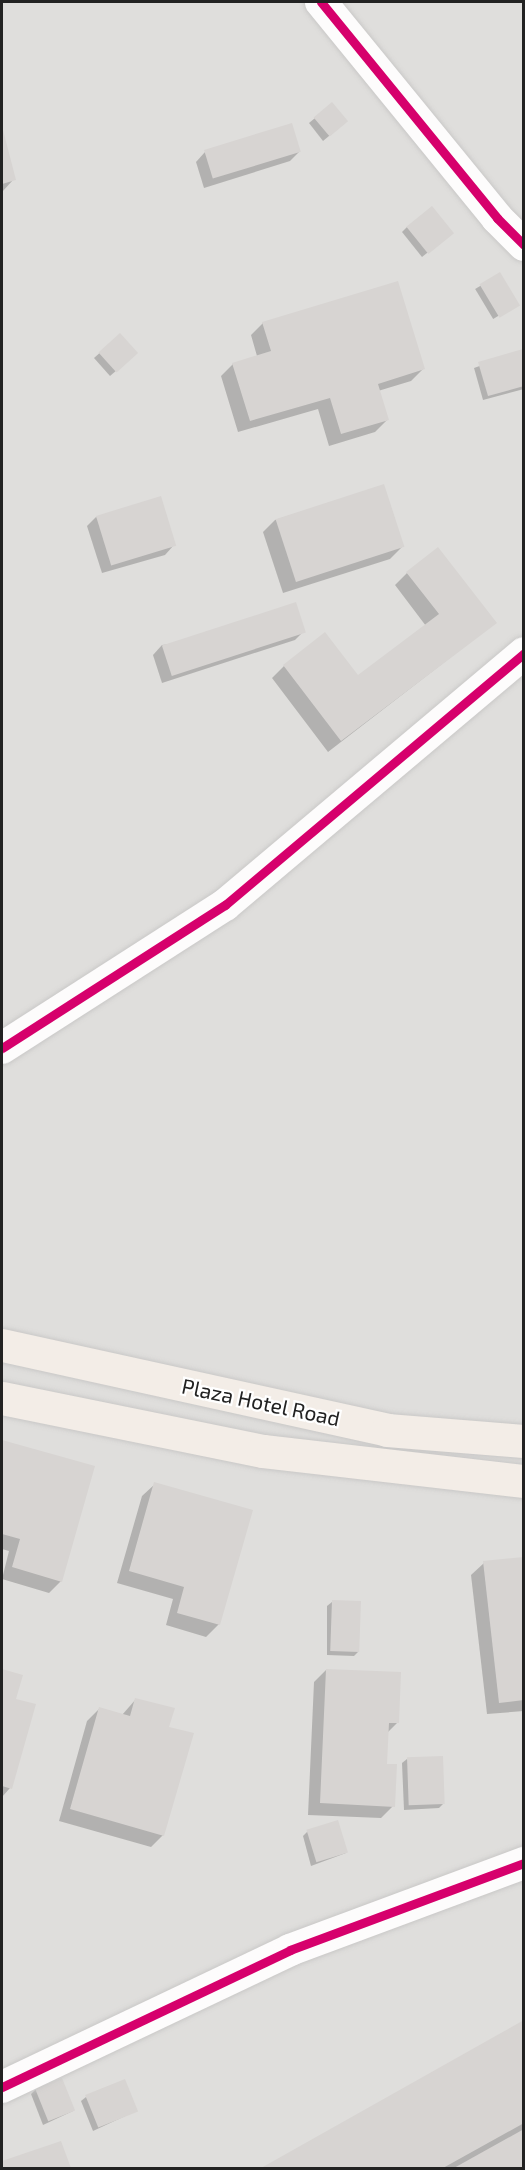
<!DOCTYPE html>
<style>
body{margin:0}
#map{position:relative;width:525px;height:2170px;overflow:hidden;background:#f0eeeb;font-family:"Exo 2",sans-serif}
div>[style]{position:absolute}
.residential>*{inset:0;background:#dfdedc;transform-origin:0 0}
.shadow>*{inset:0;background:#0003;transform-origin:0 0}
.building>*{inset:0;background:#d7d4d2;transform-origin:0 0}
.roads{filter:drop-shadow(0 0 2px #c9c8c7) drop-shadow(0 0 2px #c9c8c7)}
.minor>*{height:32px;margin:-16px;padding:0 16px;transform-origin:16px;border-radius:16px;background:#fdfcfc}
.primary>*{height:33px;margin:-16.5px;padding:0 16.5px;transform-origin:16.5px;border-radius:16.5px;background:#f3ede7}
.cycleway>*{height:9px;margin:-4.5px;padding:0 4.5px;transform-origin:4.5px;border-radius:4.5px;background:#d6006c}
span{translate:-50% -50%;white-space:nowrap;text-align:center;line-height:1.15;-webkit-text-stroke:4.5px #fff;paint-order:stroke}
.street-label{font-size:21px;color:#222}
.frame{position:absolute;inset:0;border:3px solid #222;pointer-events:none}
</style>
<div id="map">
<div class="residential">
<div style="left:2px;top:2px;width:521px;height:2166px"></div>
</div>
<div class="shadow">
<div style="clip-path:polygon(332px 104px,341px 126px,323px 141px,309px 123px)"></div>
<div style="clip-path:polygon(2px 129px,14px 179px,2px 192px)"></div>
<div style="clip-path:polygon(205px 152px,299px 152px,290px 161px,204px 188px,196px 162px)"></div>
<div style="clip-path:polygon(407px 227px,447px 237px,422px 257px,402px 232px)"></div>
<div style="left:500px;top:274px;width:35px;height:29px;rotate:59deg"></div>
<div style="clip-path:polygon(263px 323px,423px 369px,411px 381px,378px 391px,387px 420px,375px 432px,329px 446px,318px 409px,238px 432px,221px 376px,233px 364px,257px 356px,251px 335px)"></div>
<div style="clip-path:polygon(120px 335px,131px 358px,110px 376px,94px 358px)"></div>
<div style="clip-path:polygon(522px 351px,524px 389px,483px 400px,474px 368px)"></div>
<div style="clip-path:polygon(383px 486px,402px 547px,390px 559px,283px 593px,263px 532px,275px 520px)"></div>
<div style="clip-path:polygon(96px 517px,174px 545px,165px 555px,102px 573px,87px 526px)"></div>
<div style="clip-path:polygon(407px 573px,495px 623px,328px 752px,272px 678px,284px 666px,358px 677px,426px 626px,395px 585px)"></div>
<div style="clip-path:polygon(304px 631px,295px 640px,162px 683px,153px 655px,162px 645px)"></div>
<div style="clip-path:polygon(2px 1442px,93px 1467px,61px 1581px,49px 1593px,2px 1579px,9px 1551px,2px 1549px)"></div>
<div style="clip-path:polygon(155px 1484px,219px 1624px,206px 1637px,166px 1625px,173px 1599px,117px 1583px,142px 1496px)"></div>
<div style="clip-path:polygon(524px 1558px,524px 1711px,487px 1714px,471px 1575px,484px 1563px)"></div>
<div style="clip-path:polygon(332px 1602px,359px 1651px,354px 1656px,327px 1655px,327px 1606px)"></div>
<div style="clip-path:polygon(326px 1670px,397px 1723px,387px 1733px,385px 1765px,393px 1806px,381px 1818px,308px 1815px,314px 1682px)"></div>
<div style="clip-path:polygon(2px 1671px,21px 1676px,14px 1700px,10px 1788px,2px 1797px)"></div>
<div style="clip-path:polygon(136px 1699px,167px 1728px,163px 1835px,151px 1847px,59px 1821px,87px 1721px,99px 1709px,122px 1715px)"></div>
<div style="clip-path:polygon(407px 1759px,444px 1803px,439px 1808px,404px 1810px,402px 1763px)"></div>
<div style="clip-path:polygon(308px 1831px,346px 1853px,311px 1866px,303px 1836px)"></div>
<div style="clip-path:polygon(524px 2022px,524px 2168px,264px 2168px)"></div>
<div style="clip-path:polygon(36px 2089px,73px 2111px,43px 2125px,31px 2094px)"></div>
<div style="clip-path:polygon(86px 2097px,136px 2111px,93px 2131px,81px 2101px)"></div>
<div style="clip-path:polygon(61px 2143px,69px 2168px,2px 2168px,2px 2163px)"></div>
</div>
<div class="building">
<div style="left:332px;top:102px;width:25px;height:24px;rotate:50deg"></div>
<div style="left:292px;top:123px;width:30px;height:92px;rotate:73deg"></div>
<div style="clip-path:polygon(2px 126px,16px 180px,2px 184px)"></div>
<div style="left:432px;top:206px;width:35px;height:33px;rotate:51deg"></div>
<div style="left:500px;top:272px;width:39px;height:24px;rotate:59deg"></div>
<div style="clip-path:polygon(398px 281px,425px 369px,378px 384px,389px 420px,341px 434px,330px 398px,250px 421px,232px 363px,271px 351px,262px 322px)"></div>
<div style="left:120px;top:333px;width:27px;height:29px;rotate:48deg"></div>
<div style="clip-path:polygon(523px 349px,524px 386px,488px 396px,478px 362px)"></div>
<div style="left:384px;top:484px;width:66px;height:114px;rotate:72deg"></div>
<div style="left:161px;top:496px;width:52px;height:68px;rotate:73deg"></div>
<div style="clip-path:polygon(438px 547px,497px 623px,341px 741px,283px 665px,325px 632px,358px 675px,439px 614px,406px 572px)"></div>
<div style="left:296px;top:602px;width:32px;height:141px;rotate:72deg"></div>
<div style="clip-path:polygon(2px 1440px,95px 1466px,62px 1582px,12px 1567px,20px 1539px,2px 1534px)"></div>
<div style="clip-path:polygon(154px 1482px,253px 1510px,220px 1625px,177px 1613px,184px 1587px,129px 1571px)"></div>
<div style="clip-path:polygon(524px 1557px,524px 1700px,499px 1703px,483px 1561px)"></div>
<div style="left:332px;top:1600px;width:29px;height:51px;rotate:2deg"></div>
<div style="clip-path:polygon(2px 1669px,23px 1675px,16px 1699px,36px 1704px,12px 1789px,2px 1786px)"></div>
<div style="clip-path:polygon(326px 1669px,401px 1672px,399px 1723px,389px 1723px,387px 1764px,397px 1764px,395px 1807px,320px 1803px)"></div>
<div style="clip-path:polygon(135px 1698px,175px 1708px,169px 1727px,194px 1733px,164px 1836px,70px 1809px,99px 1707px,130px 1716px)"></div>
<div style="left:443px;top:1756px;width:48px;height:36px;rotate:88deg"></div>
<div style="left:338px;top:1820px;width:34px;height:33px;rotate:73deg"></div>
<div style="clip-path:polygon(524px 2020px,524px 2123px,443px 2168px,261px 2168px)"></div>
<div style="left:62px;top:2078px;width:35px;height:29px;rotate:68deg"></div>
<div style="left:125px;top:2079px;width:35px;height:43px;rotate:68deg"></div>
<div style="clip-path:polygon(524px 2129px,524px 2168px,454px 2168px)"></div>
<div style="clip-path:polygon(61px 2141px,71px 2168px,2px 2168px,2px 2161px)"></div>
</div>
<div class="roads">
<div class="minor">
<div style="left:321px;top:2px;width:279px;rotate:50.8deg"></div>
<div style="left:497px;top:218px;width:38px;rotate:45deg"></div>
<div style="left:2px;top:1048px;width:265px;rotate:-32.7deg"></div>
<div style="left:225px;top:905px;width:391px;rotate:-40.1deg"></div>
<div style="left:2px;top:2087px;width:319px;rotate:-25.4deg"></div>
<div style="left:290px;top:1950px;width:250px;rotate:-20.4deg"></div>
</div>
<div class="primary">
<div style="left:2px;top:1345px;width:394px;rotate:12.4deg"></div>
<div style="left:387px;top:1430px;width:137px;rotate:4.6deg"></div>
<div style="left:2px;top:1398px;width:266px;rotate:11.5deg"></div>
<div style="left:263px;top:1451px;width:263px;rotate:6.6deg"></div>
</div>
</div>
<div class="cycleway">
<div style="left:321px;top:2px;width:279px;rotate:50.8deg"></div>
<div style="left:497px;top:218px;width:38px;rotate:45deg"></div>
<div style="left:2px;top:1048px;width:265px;rotate:-32.7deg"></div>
<div style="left:225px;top:905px;width:391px;rotate:-40.1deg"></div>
<div style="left:2px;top:2087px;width:319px;rotate:-25.4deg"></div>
<div style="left:290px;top:1950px;width:250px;rotate:-20.4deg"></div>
</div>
<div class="street-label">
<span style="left:261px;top:1402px;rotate:12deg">Plaza Hotel Road</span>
</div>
<div class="frame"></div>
</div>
